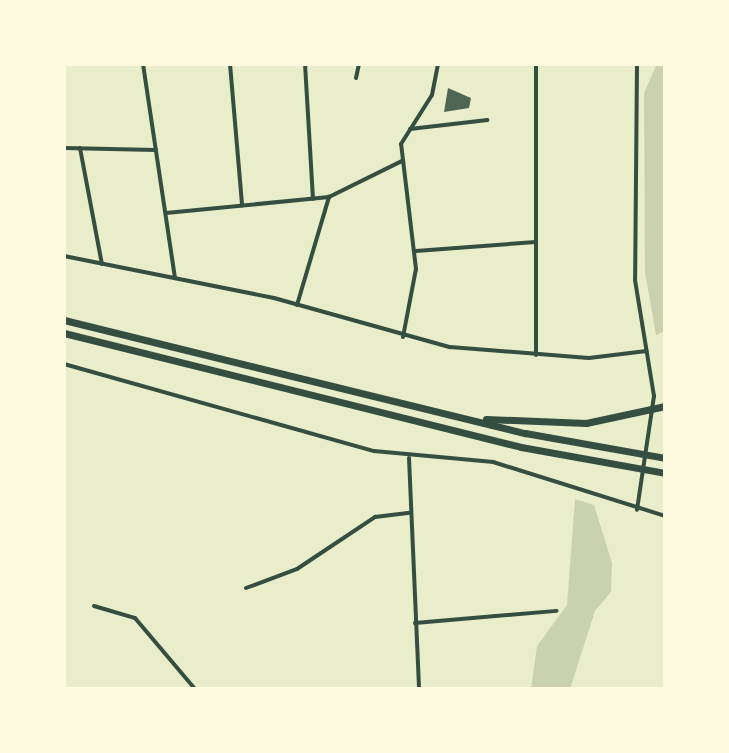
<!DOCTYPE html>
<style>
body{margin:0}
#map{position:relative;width:729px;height:753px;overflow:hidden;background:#e9edc9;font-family:Merriweather,serif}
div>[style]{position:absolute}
.green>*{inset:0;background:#cad2ad}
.building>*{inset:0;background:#4f6655}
.minor>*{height:4px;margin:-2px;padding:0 2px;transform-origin:2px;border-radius:2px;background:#344e41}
.tertiary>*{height:4px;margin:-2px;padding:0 2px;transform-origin:2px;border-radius:2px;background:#344e41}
.motorway>*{height:7px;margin:-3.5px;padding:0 3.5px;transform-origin:3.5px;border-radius:3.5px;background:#344e41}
span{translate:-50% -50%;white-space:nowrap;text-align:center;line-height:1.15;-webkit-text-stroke:7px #fefae0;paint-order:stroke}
.frame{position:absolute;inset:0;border:66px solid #fefae0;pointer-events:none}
</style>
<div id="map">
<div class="green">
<div style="clip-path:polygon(665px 64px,665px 331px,656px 335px,645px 272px,644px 93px,656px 66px)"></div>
<div style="clip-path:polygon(575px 499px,594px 505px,612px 563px,611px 592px,595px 611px,570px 689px,531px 689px,537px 646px,567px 605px)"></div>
</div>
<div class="building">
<div style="clip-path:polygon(448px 88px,471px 98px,469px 108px,444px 112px)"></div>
</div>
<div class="minor">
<div style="left:143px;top:64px;width:216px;rotate:81.5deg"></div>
<div style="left:230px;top:64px;width:142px;rotate:85.1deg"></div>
<div style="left:305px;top:64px;width:135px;rotate:86.6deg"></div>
<div style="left:536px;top:64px;width:291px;rotate:90deg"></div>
<div style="left:637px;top:64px;width:216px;rotate:90.5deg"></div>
<div style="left:635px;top:280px;width:118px;rotate:80.7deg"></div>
<div style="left:654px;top:396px;width:115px;rotate:98.5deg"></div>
<div style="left:356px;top:78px;width:14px;rotate:-78deg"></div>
<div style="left:410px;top:129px;width:78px;rotate:-6.7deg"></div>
<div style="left:64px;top:148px;width:92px;rotate:1.2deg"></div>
<div style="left:80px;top:148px;width:118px;rotate:79.3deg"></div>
<div style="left:166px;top:213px;width:164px;rotate:-5.6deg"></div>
<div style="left:329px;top:197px;width:81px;rotate:-26.3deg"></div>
<div style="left:416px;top:251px;width:120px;rotate:-4.3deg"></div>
<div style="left:64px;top:256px;width:214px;rotate:11.3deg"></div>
<div style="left:274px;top:298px;width:183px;rotate:15.6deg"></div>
<div style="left:450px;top:347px;width:139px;rotate:4.5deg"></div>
<div style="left:589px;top:358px;width:58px;rotate:-6.9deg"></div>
<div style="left:297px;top:305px;width:113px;rotate:-73.5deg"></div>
<div style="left:403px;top:337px;width:69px;rotate:-79.2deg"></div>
<div style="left:416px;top:269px;width:126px;rotate:-96.8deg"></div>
<div style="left:401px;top:144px;width:58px;rotate:-57.7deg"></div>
<div style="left:432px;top:95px;width:32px;rotate:-79deg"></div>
<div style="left:409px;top:458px;width:231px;rotate:87.5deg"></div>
<div style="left:246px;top:588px;width:54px;rotate:-20.4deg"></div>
<div style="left:297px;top:569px;width:94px;rotate:-33.7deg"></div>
<div style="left:375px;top:517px;width:35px;rotate:-7deg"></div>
<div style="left:94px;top:606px;width:43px;rotate:16.3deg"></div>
<div style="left:135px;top:618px;width:93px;rotate:49.8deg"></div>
<div style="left:415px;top:623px;width:142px;rotate:-4.9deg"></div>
</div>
<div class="tertiary">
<div style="left:64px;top:364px;width:322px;rotate:15.7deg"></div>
<div style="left:374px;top:451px;width:120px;rotate:5.3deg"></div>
<div style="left:493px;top:462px;width:180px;rotate:17.4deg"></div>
</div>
<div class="motorway">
<div style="left:64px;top:320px;width:475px;rotate:13.8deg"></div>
<div style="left:525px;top:433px;width:142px;rotate:10.1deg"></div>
<div style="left:64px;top:333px;width:471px;rotate:14deg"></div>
<div style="left:521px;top:447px;width:146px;rotate:10.2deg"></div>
<div style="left:486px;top:419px;width:100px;rotate:2.3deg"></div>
<div style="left:586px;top:423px;width:81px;rotate:-12.1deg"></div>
</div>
<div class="frame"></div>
</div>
